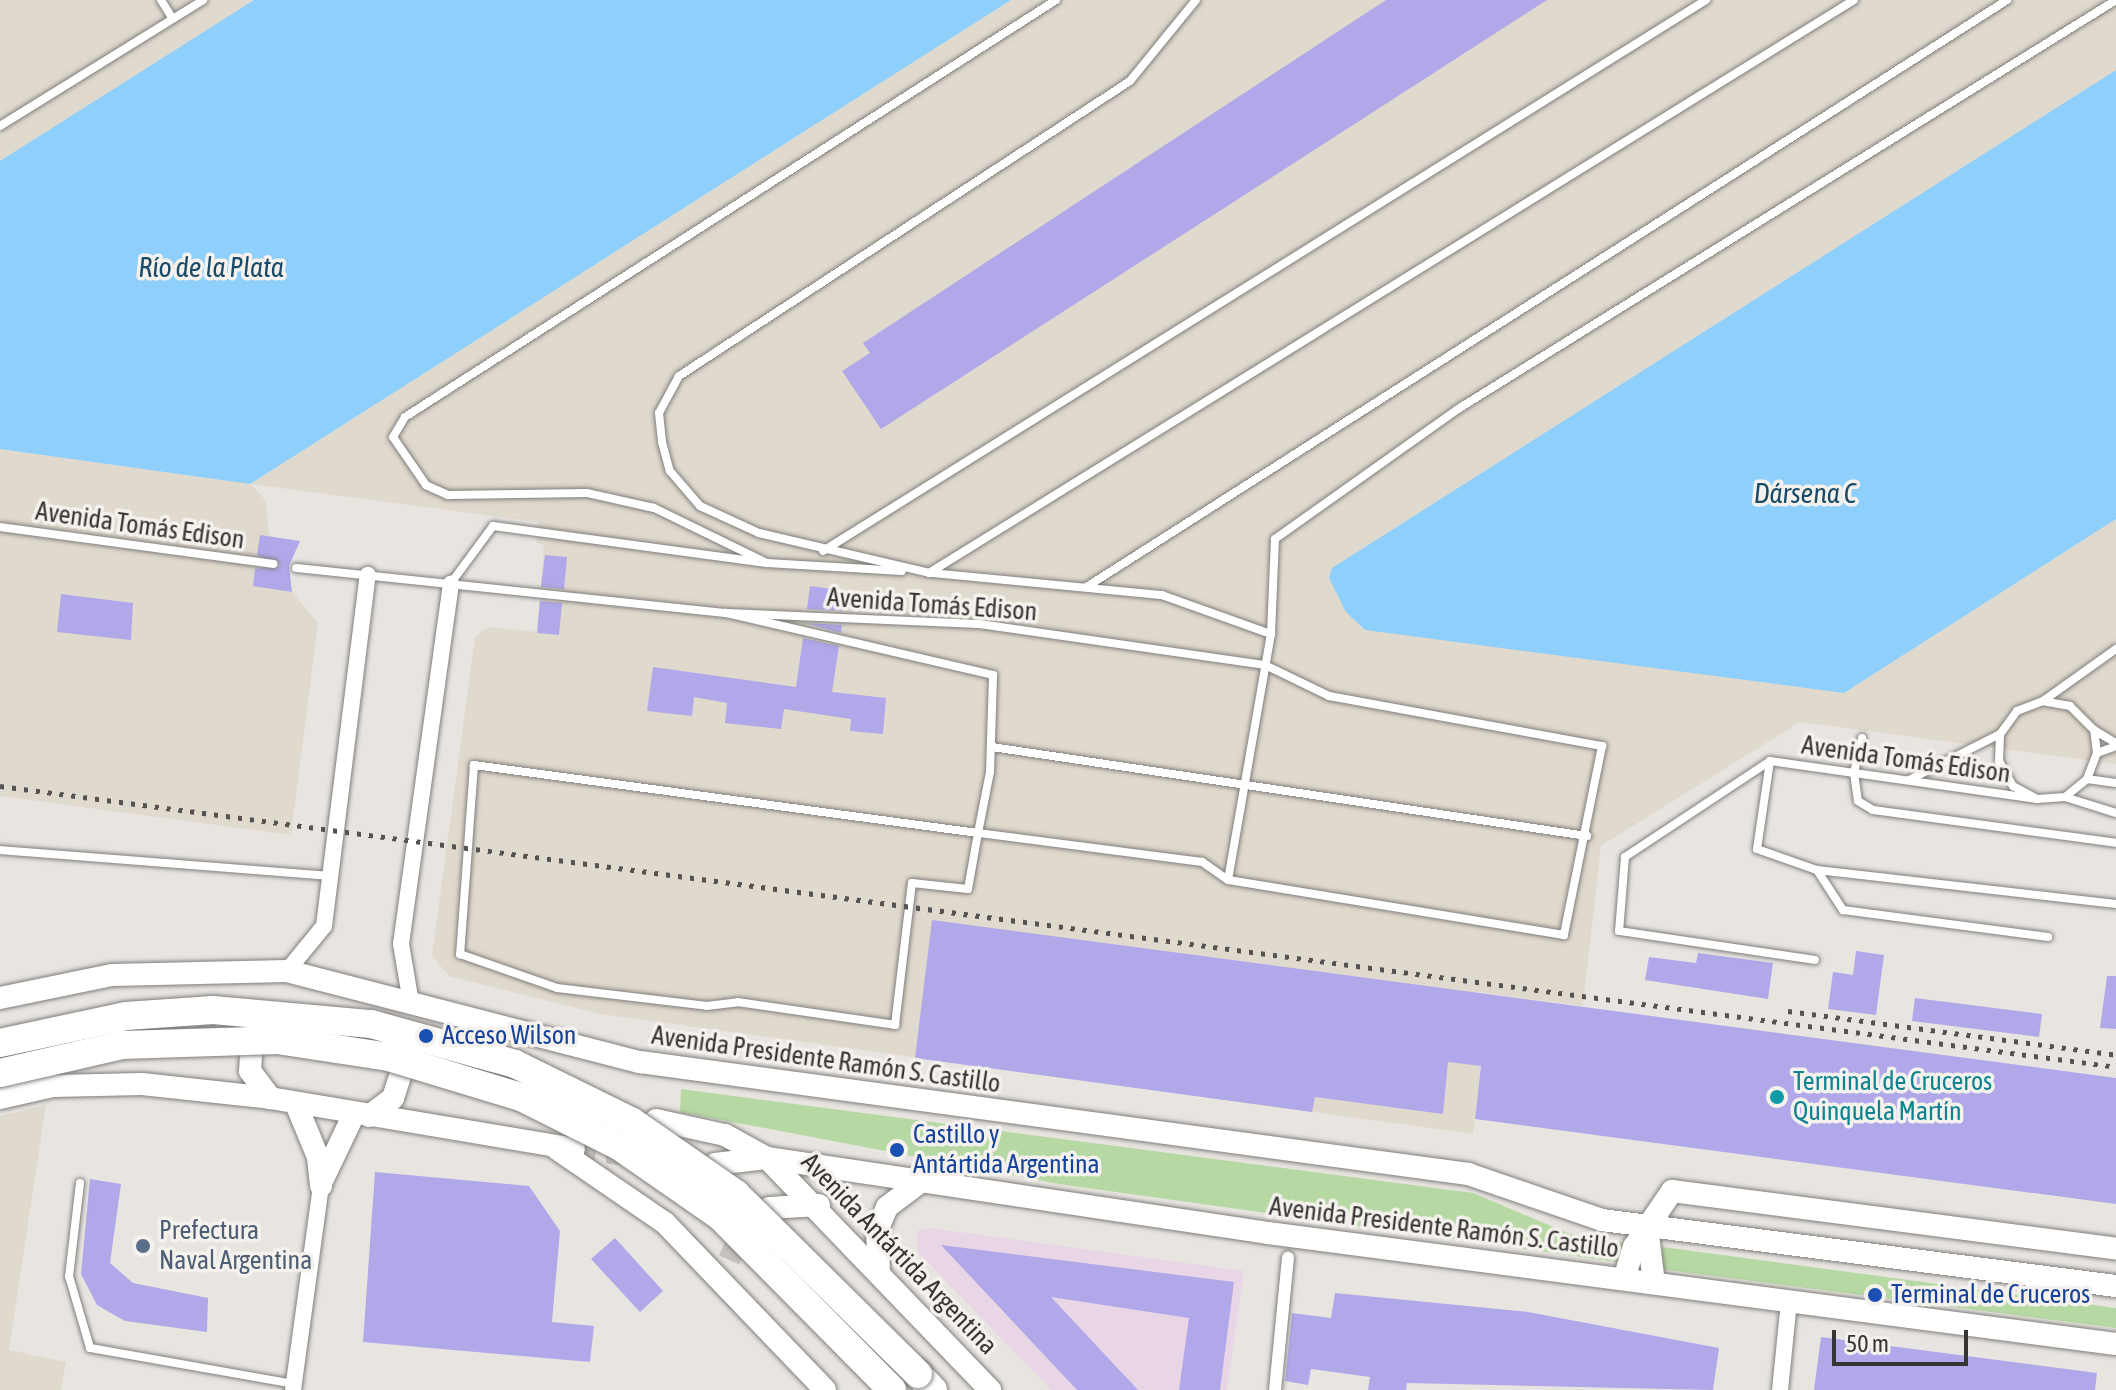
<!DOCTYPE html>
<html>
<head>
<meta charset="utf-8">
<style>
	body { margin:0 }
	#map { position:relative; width:2116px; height:1390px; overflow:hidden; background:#e8e5e1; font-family:"Asap Condensed",sans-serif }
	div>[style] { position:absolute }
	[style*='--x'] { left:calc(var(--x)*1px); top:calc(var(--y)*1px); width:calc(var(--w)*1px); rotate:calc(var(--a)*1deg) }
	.commercial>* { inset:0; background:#e8d5e5 }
	.built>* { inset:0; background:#dfd9ce }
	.green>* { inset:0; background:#b6d9a3 }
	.water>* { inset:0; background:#8fcffb }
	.building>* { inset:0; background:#b0a8e8 }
	.secondary-tunnel>* { height:22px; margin-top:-11px; transform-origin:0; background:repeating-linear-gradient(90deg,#c5c2be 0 22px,transparent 0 33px) }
	.roads { filter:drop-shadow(0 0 2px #807e7b) drop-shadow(0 0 2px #807e7b) }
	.service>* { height:8px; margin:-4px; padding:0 4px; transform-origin:4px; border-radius:4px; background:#fff }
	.pedestrian>* { height:12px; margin:-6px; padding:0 6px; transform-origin:6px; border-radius:6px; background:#fff }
	.minor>* { height:16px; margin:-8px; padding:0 8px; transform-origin:8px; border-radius:8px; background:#fff }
	.secondary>* { height:22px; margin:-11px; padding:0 11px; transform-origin:11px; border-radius:11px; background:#fff }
	.motorway>* { height:28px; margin:-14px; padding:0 14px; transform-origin:14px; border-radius:14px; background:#fff }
	.rail>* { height:5px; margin-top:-2.5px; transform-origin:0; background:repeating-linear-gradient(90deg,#545351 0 4px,transparent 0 12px) }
	.bridges { filter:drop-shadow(0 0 2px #807e7b) drop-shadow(0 0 2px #807e7b) }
	.motorway-bridge>* { height:28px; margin:-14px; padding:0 14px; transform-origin:14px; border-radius:14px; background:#fff }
	.dots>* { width:22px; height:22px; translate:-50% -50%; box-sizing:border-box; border:4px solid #f5f2ee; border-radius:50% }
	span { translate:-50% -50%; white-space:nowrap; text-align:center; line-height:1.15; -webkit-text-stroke:7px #f5f2ee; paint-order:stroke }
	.street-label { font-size:26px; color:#373634 }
	.transit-label { font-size:26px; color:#164399 }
	.left { translate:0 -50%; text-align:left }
	.culture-label { font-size:26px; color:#0d838f }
	.service-label { font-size:26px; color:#4e5e75 }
	.water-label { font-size:28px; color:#194a68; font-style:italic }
	.scale { position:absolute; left:1832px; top:1330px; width:136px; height:36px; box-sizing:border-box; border:4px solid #373634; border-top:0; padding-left:10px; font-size:24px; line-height:28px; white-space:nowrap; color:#373634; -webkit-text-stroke:6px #f5f2ee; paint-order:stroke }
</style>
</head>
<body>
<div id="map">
	<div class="commercial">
		<div style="clip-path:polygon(930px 1228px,1244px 1271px,1227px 1390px,1051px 1390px,918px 1252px,917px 1231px)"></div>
	</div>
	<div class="built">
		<div style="clip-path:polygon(0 0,254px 0,0 161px)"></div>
		<div style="clip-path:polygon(1011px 0,2116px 0,2116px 70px,1332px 568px,1329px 578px,1361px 628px,1844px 693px,2116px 519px,2116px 764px,1800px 722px,1601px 846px,1583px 1006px,1477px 992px,1468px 1064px,1481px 1066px,1473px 1134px,601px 1014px,449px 976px,432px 956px,475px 637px,489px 627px,537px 632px,544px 545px,537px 543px,538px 522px,251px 484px,266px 501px,269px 536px,279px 538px,272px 589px,292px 592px,318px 623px,291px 835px,0 796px,0 449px,250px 484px)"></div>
		<div style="clip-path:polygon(46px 1105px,9px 1350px,66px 1362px,61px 1390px,0 1390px,0 1116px)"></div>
	</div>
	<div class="green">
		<div style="clip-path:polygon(681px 1089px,1473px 1193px,1570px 1234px,1623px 1243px,1617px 1262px,1059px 1184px,680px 1112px)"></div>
		<div style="clip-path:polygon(1663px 1247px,2116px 1308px,2116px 1328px,1660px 1269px)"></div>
	</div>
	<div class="water">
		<div style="clip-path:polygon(254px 0,1011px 0,250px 484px,0 449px,0 161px)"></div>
		<div style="clip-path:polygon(2116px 70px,2116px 519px,1844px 693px,1365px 630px,1346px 612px,1329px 578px,1332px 568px)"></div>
	</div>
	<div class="building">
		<div style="clip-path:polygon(1386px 0,1547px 0,881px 429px,842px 371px,870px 353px,863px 343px)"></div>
		<div style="clip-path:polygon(260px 535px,300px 541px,289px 566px,292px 592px,253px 586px,255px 569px,281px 566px,257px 555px)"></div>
		<div style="clip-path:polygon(545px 555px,567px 557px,564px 589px,541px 587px)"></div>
		<div style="clip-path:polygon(810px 586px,847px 591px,844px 611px,807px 609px)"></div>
		<div style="clip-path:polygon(61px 594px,133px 603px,131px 640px,57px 632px)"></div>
		<div style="clip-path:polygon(540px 601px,562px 603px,559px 635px,537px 633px)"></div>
		<div style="clip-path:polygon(805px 623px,842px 625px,841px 633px)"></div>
		<div style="clip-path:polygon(803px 638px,839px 646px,832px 692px,886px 698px,883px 734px,850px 731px,851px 719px,784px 709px,781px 729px,725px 723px,727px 703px,694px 697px,692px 716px,647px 711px,653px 667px,796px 687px)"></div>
		<div style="clip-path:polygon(932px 920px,2116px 1078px,2116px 1204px,1475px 1119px,1481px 1066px,1448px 1062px,1443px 1114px,1315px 1097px,1312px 1112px,915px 1058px)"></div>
		<div style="clip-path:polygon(1856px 951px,1884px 955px,1876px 1015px,1828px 1009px,1833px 972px,1853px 975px)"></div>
		<div style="clip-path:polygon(1698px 953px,1773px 963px,1768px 999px,1645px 980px,1649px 957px,1696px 963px)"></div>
		<div style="clip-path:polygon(2107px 976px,2116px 976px,2116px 1029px,2100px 1028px)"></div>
		<div style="clip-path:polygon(1915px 998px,2042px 1014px,2039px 1037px,1912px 1021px)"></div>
		<div style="clip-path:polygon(375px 1172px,529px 1186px,560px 1231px,552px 1322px,594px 1326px,590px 1362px,363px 1342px)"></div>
		<div style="clip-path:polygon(90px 1179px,121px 1184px,110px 1263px,133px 1283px,208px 1298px,207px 1332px,125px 1321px,97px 1305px,81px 1274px)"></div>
		<div style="clip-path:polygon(615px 1238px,663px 1291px,640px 1312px,591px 1259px)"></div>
		<div style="clip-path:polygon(941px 1245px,1234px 1282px,1220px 1390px,1179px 1390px,1189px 1318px,1051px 1297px,1138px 1390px,1077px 1390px)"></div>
		<div style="clip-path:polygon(1335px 1293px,1528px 1312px,1719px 1348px,1713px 1390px,1407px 1383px,1406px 1390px,1368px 1390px,1370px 1377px,1311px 1369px,1308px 1385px,1285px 1381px,1292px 1313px,1331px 1318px)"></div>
		<div style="clip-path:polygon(1821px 1337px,2097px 1373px,2095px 1390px,1814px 1390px)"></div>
	</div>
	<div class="secondary-tunnel">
		<div style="--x:27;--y:1054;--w:104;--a:-12.8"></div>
		<div style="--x:128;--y:1031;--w:125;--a:-2.7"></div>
		<div style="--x:479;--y:1065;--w:69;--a:22.9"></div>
		<div style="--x:574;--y:1149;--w:55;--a:6.2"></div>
		<div style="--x:729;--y:1260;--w:39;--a:-66"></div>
	</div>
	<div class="roads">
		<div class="service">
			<div style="--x:161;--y:0;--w:22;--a:58"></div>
			<div style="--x:1196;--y:0;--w:104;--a:129.2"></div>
			<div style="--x:1130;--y:81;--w:539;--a:146.81"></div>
			<div style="--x:679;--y:376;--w:42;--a:118.4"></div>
			<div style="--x:659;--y:413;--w:29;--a:84"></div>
			<div style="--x:662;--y:442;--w:30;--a:75"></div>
			<div style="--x:670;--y:471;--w:46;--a:49.4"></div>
			<div style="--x:700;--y:506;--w:65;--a:24.6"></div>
			<div style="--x:759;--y:533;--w:175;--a:13.2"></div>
			<div style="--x:929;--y:573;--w:1088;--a:-31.78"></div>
			<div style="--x:0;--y:126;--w:239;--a:-31.8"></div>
			<div style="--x:0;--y:527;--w:276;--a:7.7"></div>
			<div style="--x:823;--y:551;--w:1041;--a:-31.96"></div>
			<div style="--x:767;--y:563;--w:126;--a:-154"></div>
			<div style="--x:654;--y:508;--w:69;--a:-167.4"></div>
			<div style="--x:587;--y:493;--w:139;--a:179.2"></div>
			<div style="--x:448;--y:495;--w:24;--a:-156"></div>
			<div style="--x:426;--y:485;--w:58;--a:-124.5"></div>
			<div style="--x:393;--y:437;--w:23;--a:-59"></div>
			<div style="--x:405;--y:417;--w:773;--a:-32.64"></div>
			<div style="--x:296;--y:568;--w:432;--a:6"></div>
			<div style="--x:726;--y:613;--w:254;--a:2.5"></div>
			<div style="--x:980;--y:624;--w:288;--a:8.2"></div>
			<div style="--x:1265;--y:665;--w:71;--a:25.8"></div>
			<div style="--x:1329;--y:696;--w:278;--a:10.4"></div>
			<div style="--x:1602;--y:746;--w:193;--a:101.4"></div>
			<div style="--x:1564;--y:935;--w:340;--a:-170.7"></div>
			<div style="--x:1228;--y:880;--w:32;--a:-145"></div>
			<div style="--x:1202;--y:862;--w:226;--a:-172.6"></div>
			<div style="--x:978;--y:833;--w:509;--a:-172.32"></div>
			<div style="--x:474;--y:765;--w:190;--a:94.2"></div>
			<div style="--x:460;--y:954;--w:103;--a:19.3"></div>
			<div style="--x:557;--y:988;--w:151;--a:6.8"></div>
			<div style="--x:707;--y:1006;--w:31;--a:-7"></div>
			<div style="--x:738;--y:1002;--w:159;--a:8.3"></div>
			<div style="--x:895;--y:1025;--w:143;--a:-83.2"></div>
			<div style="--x:912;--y:883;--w:56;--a:6.1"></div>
			<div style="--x:968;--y:889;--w:57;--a:-79.9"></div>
			<div style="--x:978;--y:833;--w:62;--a:-78.9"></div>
			<div style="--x:990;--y:772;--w:97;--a:-88.2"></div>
			<div style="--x:993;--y:675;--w:274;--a:-166.9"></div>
			<div style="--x:932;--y:573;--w:231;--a:5.5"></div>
			<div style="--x:1162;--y:595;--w:116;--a:19.7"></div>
			<div style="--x:451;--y:583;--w:71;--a:-53.6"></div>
			<div style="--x:493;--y:526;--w:276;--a:7.7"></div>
			<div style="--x:767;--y:563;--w:135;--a:3.4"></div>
			<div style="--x:1088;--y:586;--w:1090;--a:-32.52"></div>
			<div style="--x:2043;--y:701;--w:90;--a:-35.5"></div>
			<div style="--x:2094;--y:730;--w:26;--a:31"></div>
			<div style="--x:1862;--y:738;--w:36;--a:103"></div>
			<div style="--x:1854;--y:773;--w:28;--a:82"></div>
			<div style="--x:1858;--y:801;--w:17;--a:31"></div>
			<div style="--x:1873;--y:810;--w:245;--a:7.7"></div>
			<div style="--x:992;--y:747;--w:602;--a:8.51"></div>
			<div style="--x:2097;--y:753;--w:20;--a:-20"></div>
			<div style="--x:1770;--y:761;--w:270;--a:8.1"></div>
			<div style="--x:2037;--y:799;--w:28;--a:-4"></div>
			<div style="--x:2065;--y:797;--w:28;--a:-39"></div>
			<div style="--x:2087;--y:779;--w:28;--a:-69"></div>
			<div style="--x:2097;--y:753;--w:23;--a:-97"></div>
			<div style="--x:2094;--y:730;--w:34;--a:-135"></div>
			<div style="--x:2070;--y:706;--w:27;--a:-170"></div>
			<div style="--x:2043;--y:701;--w:28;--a:159"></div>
			<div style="--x:2017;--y:711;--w:29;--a:126"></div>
			<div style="--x:2000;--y:734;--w:27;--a:92"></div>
			<div style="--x:1999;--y:761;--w:29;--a:61"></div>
			<div style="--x:2013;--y:786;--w:27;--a:28"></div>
			<div style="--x:1770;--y:761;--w:174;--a:146.5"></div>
			<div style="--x:1625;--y:857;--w:74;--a:94.6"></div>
			<div style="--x:1619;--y:931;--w:198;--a:8.4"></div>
			<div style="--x:1770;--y:761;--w:89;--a:98.4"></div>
			<div style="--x:1757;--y:849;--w:64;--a:19.3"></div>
			<div style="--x:1817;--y:870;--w:48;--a:57"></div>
			<div style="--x:1843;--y:910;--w:207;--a:7.5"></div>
			<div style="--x:2087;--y:779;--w:29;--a:8"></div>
			<div style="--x:1909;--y:780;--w:102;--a:-26.8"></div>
			<div style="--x:2065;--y:797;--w:53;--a:17.4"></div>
			<div style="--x:0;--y:850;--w:331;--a:4.5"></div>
			<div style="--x:1817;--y:870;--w:301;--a:6.5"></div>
			<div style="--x:1228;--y:880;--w:250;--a:-80.1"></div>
			<div style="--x:1271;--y:634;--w:95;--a:-87.6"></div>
			<div style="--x:1275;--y:539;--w:224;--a:-35.4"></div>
			<div style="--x:1458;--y:409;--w:775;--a:-31.86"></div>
			<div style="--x:80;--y:1183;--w:94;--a:96.7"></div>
			<div style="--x:69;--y:1276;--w:75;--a:73.7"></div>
			<div style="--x:90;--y:1348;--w:207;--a:10"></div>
		</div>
		<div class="pedestrian">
			<div style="--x:1275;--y:1390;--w:133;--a:-84.4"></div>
		</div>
		<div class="minor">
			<div style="--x:287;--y:971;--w:58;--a:-50.6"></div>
			<div style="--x:324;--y:926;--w:354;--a:-82.9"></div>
			<div style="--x:410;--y:997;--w:54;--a:-99.6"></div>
			<div style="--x:401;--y:944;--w:364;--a:-82.1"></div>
			<div style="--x:293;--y:1390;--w:206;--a:-82.2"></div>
			<div style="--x:1780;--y:1390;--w:88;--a:-84.2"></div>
		</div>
		<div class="secondary">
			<div style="--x:0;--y:998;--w:114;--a:-11.6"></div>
			<div style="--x:112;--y:975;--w:175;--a:-1.3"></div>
			<div style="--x:287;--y:971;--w:365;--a:14.5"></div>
			<div style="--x:640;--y:1062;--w:836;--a:7.7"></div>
			<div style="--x:1468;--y:1174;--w:142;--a:18.9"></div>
			<div style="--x:1602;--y:1220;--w:518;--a:7.32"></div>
			<div style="--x:251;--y:1054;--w:17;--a:93"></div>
			<div style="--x:250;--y:1071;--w:34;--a:53"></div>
			<div style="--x:0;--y:1098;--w:54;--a:-12.8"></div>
			<div style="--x:53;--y:1086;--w:89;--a:-1.3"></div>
			<div style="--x:142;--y:1084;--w:129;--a:6.2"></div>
			<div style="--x:270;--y:1098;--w:308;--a:9.5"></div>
			<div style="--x:296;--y:1104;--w:57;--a:67.5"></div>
			<div style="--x:318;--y:1157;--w:29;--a:84"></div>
			<div style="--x:369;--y:1116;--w:30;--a:-37"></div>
			<div style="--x:393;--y:1098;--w:25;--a:-72"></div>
			<div style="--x:656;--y:1120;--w:71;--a:12.3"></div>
			<div style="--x:725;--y:1135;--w:48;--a:28.7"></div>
			<div style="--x:767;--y:1158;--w:322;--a:46.1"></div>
			<div style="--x:557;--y:1149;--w:131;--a:34.4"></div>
			<div style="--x:665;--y:1223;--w:231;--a:46.2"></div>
			<div style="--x:715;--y:1164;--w:52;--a:-6.6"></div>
			<div style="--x:767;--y:1158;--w:507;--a:8.51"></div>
			<div style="--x:1268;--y:1233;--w:855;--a:7.46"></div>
			<div style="--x:322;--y:1181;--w:74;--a:-64.5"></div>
			<div style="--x:769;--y:1208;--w:50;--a:-3.4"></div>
			<div style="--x:1647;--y:1227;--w:56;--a:82.9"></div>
			<div style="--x:879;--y:1272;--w:41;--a:-92.8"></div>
			<div style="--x:877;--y:1231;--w:26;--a:-67"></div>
			<div style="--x:887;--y:1207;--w:38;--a:-37"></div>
			<div style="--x:1624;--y:1279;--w:34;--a:-73"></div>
			<div style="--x:1634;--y:1247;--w:68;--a:-55.8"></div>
			<div style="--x:1672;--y:1191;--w:448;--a:7.4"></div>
		</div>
		<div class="motorway">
			<div style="--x:918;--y:1374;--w:22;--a:47"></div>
		</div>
	</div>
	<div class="rail">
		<div style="--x:0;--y:786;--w:2135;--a:7.56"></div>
		<div style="--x:1788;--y:1011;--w:331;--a:7.6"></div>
	</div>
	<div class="bridges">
		<div class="motorway-bridge">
			<div style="--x:0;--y:1043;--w:129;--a:-12.1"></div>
			<div style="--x:126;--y:1016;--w:87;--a:-3.9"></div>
			<div style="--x:213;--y:1010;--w:159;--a:5.1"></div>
			<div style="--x:371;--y:1024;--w:149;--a:15.5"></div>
			<div style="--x:515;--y:1064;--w:129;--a:26.2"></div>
			<div style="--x:631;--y:1121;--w:128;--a:34.8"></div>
			<div style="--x:736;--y:1194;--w:256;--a:44.7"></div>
			<div style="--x:0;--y:1073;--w:125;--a:-12.9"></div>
			<div style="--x:122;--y:1045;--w:155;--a:-1.8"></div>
			<div style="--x:277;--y:1040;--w:113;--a:8.6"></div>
			<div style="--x:389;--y:1057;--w:138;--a:16.9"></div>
			<div style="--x:521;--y:1097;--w:110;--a:26.6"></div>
			<div style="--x:619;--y:1146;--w:124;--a:34.8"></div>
			<div style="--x:721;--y:1217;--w:243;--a:45.3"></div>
		</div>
	</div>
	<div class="dots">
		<div style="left:426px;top:1036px;background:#1a4fb4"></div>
		<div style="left:1777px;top:1097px;background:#0f9aa8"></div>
		<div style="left:897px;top:1150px;background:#1a4fb4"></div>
		<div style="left:143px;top:1246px;background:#5c6f8a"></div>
		<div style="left:1875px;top:1295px;background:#1a4fb4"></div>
	</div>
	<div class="street-label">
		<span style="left:140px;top:526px;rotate:8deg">Avenida Tomás Edison</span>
		<span style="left:932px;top:605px;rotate:4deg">Avenida Tomás Edison</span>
		<span style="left:1906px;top:760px;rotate:8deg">Avenida Tomás Edison</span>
		<span style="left:826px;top:1060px;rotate:8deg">Avenida Presidente Ramón S. Castillo</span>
		<span style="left:1444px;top:1228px;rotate:7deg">Avenida Presidente Ramón S. Castillo</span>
		<span style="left:899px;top:1254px;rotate:46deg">Avenida Antártida Argentina</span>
	</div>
	<div class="transit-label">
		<span class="left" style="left:442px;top:1036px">Acceso Wilson</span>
		<span class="left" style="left:913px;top:1150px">Castillo y<br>Antártida Argentina</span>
		<span class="left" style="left:1891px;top:1295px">Terminal de Cruceros</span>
	</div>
	<div class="culture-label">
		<span class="left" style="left:1793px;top:1097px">Terminal de Cruceros<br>Quinquela Martín</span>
	</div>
	<div class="service-label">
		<span class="left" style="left:159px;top:1246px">Prefectura<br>Naval Argentina</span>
	</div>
	<div class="water-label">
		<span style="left:211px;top:267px">Río de la Plata</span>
		<span style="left:1805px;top:493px">Dársena C</span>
	</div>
	<div class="scale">50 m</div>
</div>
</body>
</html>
